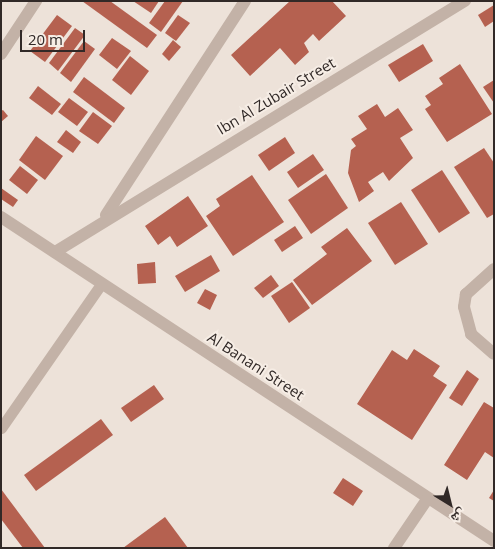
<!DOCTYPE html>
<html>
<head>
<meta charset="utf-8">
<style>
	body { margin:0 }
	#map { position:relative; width:495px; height:549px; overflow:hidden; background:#ede2d9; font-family:"Open Sans","Noto Naskh Arabic",sans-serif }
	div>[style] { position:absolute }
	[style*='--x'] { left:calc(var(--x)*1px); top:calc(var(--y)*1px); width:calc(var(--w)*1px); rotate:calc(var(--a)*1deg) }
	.building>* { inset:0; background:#b56150 }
	.service>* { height:11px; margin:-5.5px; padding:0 5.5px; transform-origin:5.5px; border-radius:5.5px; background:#c3b2a7 }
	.minor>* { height:12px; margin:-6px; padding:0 6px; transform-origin:6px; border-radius:6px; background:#c3b2a7 }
	.tertiary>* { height:12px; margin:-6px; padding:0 6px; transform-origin:6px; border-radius:6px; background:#c3b2a7 }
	span { translate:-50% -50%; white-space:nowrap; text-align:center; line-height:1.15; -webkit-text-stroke:4px #f6ede5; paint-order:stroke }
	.street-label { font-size:15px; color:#312927 }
	.frame { position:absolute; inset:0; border:2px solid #312927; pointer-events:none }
	.north { position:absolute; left:425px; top:479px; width:50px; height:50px; -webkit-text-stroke:4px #f6ede5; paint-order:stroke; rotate:144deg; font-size:14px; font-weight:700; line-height:20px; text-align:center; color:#312927 }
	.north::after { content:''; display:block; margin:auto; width:18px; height:22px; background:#312927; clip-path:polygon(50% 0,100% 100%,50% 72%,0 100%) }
	.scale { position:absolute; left:20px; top:30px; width:65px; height:22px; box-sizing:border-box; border:2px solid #312927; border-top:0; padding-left:6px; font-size:15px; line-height:18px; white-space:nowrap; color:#312927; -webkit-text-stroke:4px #f6ede5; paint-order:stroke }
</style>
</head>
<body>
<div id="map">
	<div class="building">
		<div style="clip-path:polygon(82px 1px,110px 1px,157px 35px,147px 48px)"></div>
		<div style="clip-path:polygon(133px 1px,159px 1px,151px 13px)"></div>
		<div style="clip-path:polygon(165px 1px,183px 1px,161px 32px,149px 23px)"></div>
		<div style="clip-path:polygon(290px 1px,332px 1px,346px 16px,319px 41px,313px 34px,304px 43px,309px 52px,295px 65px,280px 48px,250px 76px,231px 55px)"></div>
		<div style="clip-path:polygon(494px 5px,494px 21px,485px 27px,478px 15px)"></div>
		<div style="clip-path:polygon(57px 15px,72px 26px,45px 62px,30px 51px)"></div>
		<div style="clip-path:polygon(178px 15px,190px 23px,176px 41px,165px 33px)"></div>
		<div style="clip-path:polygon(75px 28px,85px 35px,58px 71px,49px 63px)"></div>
		<div style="clip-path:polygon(112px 38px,131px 51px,117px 69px,99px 55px)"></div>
		<div style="clip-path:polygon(173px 40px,181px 47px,169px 61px,162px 54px)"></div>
		<div style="clip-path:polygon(84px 41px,95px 49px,71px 82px,60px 73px)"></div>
		<div style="clip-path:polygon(423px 44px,433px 61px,399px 82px,388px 65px)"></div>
		<div style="clip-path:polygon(130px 56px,149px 71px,131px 95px,112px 80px)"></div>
		<div style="clip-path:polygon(460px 64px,492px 114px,447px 142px,425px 109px,431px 105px,425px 96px,443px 84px,439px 78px)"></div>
		<div style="clip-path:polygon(84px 77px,125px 108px,114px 123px,73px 92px)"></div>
		<div style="clip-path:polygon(494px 80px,494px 103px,483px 87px)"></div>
		<div style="clip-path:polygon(38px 86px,61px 104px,52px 115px,29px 98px)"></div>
		<div style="clip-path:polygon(69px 98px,88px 112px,77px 126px,58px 112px)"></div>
		<div style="clip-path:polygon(377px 104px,385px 117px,398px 108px,413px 130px,400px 138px,413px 158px,389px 181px,383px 172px,368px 182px,374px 191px,359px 202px,348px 173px,351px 150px,356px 146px,351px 139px,367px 129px,358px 116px)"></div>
		<div style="clip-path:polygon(3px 110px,8px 116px,1px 122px,1px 111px)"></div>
		<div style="clip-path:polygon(93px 112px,112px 126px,98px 144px,79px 131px)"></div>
		<div style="clip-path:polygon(66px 130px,81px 142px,73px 153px,57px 142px)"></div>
		<div style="clip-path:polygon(36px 136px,63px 156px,45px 180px,19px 160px)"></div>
		<div style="clip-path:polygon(285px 137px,295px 153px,269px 171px,258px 155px)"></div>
		<div style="clip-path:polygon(484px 148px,494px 163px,494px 214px,487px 218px,454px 167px)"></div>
		<div style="clip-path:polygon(313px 154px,324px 170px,298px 188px,287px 172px)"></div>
		<div style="clip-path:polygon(20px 166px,38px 180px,27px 194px,9px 180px)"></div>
		<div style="clip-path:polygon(442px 170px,470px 213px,439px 233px,411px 190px)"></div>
		<div style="clip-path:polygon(326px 174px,348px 208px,311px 234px,288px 200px)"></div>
		<div style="clip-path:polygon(252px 175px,284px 222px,233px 256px,206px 216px,220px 206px,216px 199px)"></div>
		<div style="clip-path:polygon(1px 188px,18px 200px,13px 207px,1px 199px)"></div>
		<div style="clip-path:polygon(188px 196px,208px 226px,177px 247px,170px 236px,158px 245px,145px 226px)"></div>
		<div style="clip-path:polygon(401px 202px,428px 244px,395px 265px,368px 223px)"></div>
		<div style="clip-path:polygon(295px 226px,303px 238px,282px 252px,274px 240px)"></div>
		<div style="clip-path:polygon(347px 228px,372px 261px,312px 305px,293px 280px,327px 254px,321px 247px)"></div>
		<div style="clip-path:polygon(211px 255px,220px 271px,185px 292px,175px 276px)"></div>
		<div style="clip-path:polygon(155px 262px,156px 283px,138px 284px,137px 264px)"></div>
		<div style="clip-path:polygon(271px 275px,279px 286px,263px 298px,254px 288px)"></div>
		<div style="clip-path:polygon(292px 282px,310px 308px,289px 323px,271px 296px)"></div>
		<div style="clip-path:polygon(205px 289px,217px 295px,210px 310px,197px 303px)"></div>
		<div style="clip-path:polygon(414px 349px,440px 366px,433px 376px,447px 385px,412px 440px,357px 404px,392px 350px,407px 360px)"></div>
		<div style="clip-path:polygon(467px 370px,479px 379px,462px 406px,449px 398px)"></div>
		<div style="clip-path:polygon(154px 385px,164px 399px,131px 422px,121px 408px)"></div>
		<div style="clip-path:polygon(484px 402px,494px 408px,494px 458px,485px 452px,467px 480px,444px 465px)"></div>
		<div style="clip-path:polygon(101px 419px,113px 435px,36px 491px,24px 475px)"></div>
		<div style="clip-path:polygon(343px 478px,363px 491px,353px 506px,333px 493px)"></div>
		<div style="clip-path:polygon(1px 489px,45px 548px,23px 548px,1px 519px)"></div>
		<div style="clip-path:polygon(494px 490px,494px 501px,489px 498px)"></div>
		<div style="clip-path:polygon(165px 517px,188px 548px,123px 548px)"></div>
	</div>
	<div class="service">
		<div style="--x:1;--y:428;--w:175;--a:-55.2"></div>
	</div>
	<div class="minor">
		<div style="--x:106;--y:215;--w:255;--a:-57"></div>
		<div style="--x:1;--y:217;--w:590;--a:33.31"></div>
		<div style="--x:55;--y:252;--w:481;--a:-31.5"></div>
		<div style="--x:494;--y:269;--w:38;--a:138"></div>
		<div style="--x:466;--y:294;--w:13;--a:99"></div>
		<div style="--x:464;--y:307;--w:28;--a:75"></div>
		<div style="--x:471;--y:334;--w:30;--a:41"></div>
		<div style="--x:394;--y:548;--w:60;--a:-55.8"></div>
	</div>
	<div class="tertiary">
		<div style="--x:1;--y:54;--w:64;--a:-56.6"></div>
	</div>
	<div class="street-label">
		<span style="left:276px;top:96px;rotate:-31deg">Ibn Al Zubair Street</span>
		<span style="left:256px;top:366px;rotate:33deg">Al Banani Street</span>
	</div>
	<div class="frame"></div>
	<div class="north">ش</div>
	<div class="scale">20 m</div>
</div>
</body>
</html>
